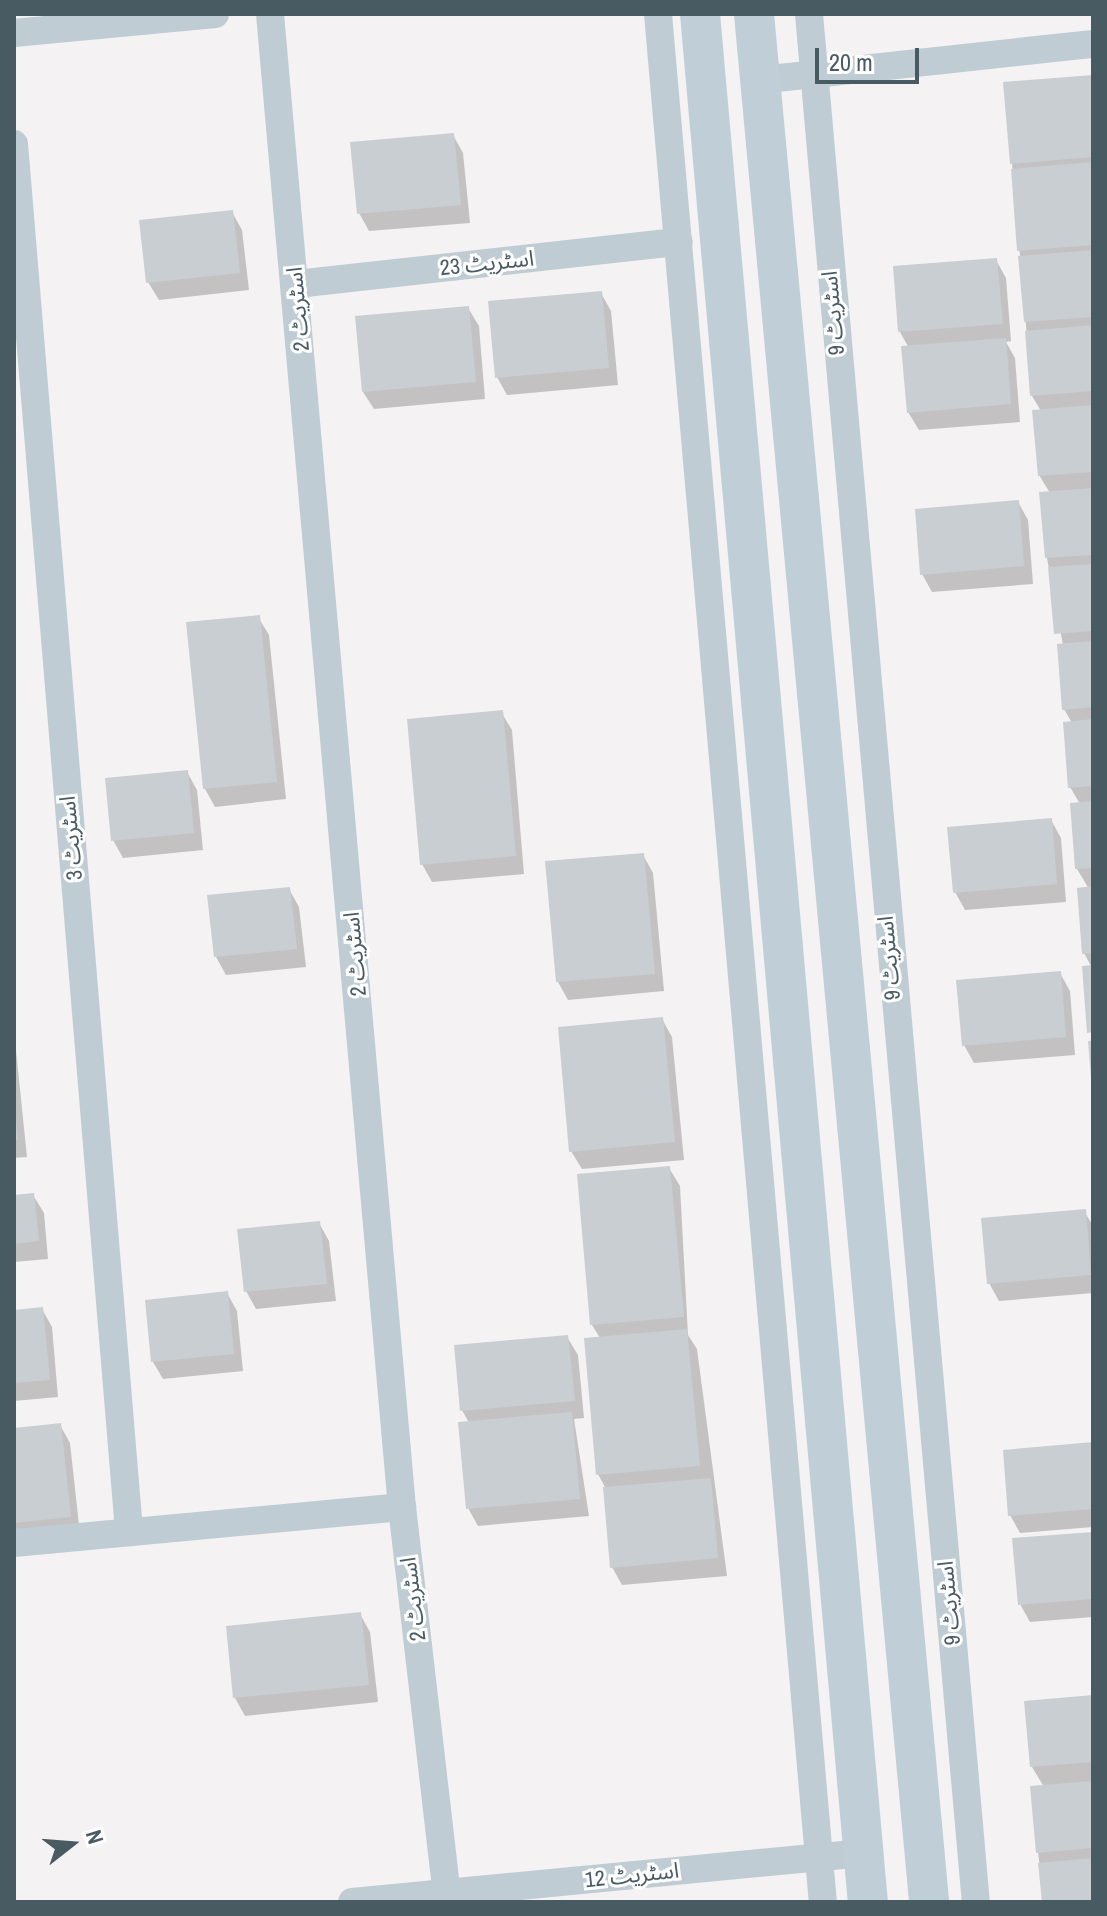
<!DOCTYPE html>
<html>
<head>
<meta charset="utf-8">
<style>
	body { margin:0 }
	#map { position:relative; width:1107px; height:1916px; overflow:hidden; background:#f5f2f3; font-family:"Archivo Narrow","Noto Sans Arabic",sans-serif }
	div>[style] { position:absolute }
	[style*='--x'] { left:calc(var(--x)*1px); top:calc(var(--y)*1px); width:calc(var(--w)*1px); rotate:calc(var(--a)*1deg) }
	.shadow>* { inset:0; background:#0003 }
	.building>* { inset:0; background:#c9ced2 }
	.street>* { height:28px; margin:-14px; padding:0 14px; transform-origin:14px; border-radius:14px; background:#bfccd3 }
	.secondary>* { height:40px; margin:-20px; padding:0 20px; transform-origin:20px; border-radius:20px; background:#bfced7 }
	span { translate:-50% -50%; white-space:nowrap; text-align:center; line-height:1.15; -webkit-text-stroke:6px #fff; paint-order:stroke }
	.street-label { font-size:22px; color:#485a62 }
	.frame { position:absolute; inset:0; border:16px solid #485a62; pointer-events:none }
	.north { position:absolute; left:32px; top:1804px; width:80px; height:80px; -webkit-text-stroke:6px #fff; paint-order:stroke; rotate:73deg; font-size:22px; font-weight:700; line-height:32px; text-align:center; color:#485a62 }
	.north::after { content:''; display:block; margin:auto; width:28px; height:36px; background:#485a62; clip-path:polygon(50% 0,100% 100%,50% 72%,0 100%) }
	.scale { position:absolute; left:815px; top:48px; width:104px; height:36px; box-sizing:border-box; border:4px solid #485a62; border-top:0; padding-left:10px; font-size:24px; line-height:28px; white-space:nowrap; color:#485a62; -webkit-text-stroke:6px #fff; paint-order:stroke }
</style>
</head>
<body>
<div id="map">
	<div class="shadow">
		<div style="clip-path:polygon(1093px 77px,1093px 1038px,1092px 968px,1084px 953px,1089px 889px,1077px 869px,1080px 804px,1070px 787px,1072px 723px,1064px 709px,1063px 645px,1047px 558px,1050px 493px,1039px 475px,1041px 411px,1032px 396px,1012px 163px)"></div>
		<div style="clip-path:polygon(453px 135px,463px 153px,470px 223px,369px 231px,359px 213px)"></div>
		<div style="clip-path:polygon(232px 212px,242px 230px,249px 290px,159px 300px,148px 282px)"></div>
		<div style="clip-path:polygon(996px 260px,1006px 278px,1011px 341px,1006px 342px,1015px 358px,1020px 422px,919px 430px,908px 412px,909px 348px,900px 332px)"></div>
		<div style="clip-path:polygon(601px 293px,611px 311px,618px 385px,507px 395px,497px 377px)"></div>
		<div style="clip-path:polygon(468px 308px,479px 326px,485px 399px,374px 409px,363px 392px)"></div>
		<div style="clip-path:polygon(1018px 502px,1028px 520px,1033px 584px,932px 592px,922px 574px)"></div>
		<div style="clip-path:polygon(258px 617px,269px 635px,286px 799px,215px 807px,205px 789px)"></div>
		<div style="clip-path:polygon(501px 712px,512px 730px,524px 874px,432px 882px,422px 864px)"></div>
		<div style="clip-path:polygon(187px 772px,197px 790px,203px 850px,123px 858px,113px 840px)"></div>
		<div style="clip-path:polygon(1051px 820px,1061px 838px,1066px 902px,965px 910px,955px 892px)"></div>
		<div style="clip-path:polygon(643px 855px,653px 873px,664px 991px,568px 1000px,558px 982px)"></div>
		<div style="clip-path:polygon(289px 889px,299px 907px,306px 967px,226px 975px,216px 957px)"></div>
		<div style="clip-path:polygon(1060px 973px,1070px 991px,1075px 1055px,974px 1063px,964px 1045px)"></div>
		<div style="clip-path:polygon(662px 1019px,672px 1037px,684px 1160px,582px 1169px,571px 1151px)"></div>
		<div style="clip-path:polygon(14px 1031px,27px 1157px,14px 1158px)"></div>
		<div style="clip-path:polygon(669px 1168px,680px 1186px,688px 1335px,697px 1349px,727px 1576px,622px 1585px,612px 1567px,606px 1489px,598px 1474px,600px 1338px,592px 1325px)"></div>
		<div style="clip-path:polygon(33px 1195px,44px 1213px,48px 1259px,14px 1262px,14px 1197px)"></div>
		<div style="clip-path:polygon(1084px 1211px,1093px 1226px,1093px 1293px,999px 1301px,989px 1283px)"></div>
		<div style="clip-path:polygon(319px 1223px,329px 1241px,336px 1301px,256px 1309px,246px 1291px)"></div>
		<div style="clip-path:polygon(227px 1293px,237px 1311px,243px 1371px,163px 1379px,153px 1362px)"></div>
		<div style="clip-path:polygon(42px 1309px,52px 1327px,58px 1397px,14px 1401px,14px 1312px)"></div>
		<div style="clip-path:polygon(567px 1337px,578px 1355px,584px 1418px,574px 1419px,589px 1516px,478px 1526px,468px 1508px,469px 1423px,462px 1410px)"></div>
		<div style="clip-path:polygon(60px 1425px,70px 1443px,80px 1534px,14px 1529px,14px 1430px)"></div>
		<div style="clip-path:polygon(1093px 1444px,1093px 1527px,1020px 1533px,1010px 1515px)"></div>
		<div style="clip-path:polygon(1093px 1534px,1093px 1617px,1030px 1622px,1020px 1604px)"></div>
		<div style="clip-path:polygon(360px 1614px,370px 1632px,378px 1702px,245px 1716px,235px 1698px)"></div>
		<div style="clip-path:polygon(1093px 1697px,1093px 1902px,1044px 1902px,1038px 1852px,1044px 1787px,1032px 1767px)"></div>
	</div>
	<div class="building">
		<div style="clip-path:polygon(1093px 75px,1093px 157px,1010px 164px,1003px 82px)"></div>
		<div style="clip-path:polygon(454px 133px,461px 205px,357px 214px,350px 142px)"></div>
		<div style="clip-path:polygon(1093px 162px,1093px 245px,1017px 251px,1011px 169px)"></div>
		<div style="clip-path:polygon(233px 210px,240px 273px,146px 283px,139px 220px)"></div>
		<div style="clip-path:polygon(1093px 250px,1093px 317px,1024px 322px,1018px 256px)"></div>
		<div style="clip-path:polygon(997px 258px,1003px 324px,898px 332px,893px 266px)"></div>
		<div style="clip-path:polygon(602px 291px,609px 368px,495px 378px,488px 301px)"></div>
		<div style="clip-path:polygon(469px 306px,476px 382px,362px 392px,355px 316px)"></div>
		<div style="clip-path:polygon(1093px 325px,1093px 391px,1030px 396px,1025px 331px)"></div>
		<div style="clip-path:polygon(1006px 338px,1011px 404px,907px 413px,901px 346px)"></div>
		<div style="clip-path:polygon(1093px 405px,1093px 472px,1038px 476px,1032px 410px)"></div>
		<div style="clip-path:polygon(1093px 488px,1093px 555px,1045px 558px,1039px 492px)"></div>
		<div style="clip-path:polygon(1019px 500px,1024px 566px,920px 575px,915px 509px)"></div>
		<div style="clip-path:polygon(1093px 564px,1093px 631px,1054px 634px,1048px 567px)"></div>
		<div style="clip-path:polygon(260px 615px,277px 782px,203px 789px,186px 622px)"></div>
		<div style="clip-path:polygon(1093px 641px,1093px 707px,1062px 710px,1057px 644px)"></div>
		<div style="clip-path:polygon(503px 710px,516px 856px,420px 865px,407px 719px)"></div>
		<div style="clip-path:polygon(1093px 719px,1093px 786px,1068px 788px,1063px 722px)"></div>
		<div style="clip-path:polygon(188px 770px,194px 833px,111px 841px,105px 778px)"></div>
		<div style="clip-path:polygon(1093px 801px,1093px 868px,1075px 869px,1070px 803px)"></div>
		<div style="clip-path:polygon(1052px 818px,1057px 884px,953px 893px,947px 827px)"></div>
		<div style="clip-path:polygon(644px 853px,655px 974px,556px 982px,545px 861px)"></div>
		<div style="clip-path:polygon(1093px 886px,1093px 953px,1082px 954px,1077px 888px)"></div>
		<div style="clip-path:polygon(290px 887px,297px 949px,214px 957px,207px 895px)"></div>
		<div style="clip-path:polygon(1093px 965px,1093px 1032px,1087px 1033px,1082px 966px)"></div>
		<div style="clip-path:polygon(1061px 971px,1066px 1037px,962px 1046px,956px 980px)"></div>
		<div style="clip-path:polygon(663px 1017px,675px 1142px,569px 1152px,558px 1027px)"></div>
		<div style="clip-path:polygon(1088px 1041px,1093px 1041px,1093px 1077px,1091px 1077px)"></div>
		<div style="clip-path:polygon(14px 1120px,16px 1120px,18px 1140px,14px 1140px)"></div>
		<div style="clip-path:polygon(670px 1166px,684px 1317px,590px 1325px,577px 1174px)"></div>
		<div style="clip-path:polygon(34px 1193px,39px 1241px,14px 1244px,14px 1195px)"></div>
		<div style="clip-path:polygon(1086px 1209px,1091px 1275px,987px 1284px,981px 1218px)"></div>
		<div style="clip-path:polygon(320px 1221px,327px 1284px,244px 1292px,237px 1229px)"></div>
		<div style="clip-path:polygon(228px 1291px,234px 1354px,151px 1362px,145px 1300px)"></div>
		<div style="clip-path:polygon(43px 1307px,50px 1380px,14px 1383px,14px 1310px)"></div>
		<div style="clip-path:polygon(687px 1329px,700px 1466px,596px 1475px,584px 1338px)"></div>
		<div style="clip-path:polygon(568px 1335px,575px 1401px,460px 1411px,454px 1345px)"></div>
		<div style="clip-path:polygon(572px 1412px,580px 1499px,466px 1509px,458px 1422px)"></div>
		<div style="clip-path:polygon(61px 1423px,71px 1517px,14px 1523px,14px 1428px)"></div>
		<div style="clip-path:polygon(1093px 1442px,1093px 1509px,1008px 1516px,1003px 1450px)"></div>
		<div style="clip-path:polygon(711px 1478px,718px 1558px,610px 1568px,603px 1487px)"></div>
		<div style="clip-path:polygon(1093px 1532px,1093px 1599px,1018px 1605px,1012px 1538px)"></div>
		<div style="clip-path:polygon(361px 1612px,369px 1685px,233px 1698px,226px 1626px)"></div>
		<div style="clip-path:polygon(1093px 1695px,1093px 1762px,1030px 1767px,1024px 1701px)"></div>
		<div style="clip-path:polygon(1093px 1781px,1093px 1848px,1036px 1853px,1030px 1786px)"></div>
		<div style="clip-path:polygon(1093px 1858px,1093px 1902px,1042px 1902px,1038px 1863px)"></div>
	</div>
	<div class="street">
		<div style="--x:270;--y:14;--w:1499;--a:84.95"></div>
		<div style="--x:402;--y:1507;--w:389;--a:83.4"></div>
		<div style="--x:658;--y:14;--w:1895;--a:85.01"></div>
		<div style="--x:809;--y:14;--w:1895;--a:84.95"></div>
		<div style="--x:14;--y:33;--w:202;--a:-5.4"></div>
		<div style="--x:760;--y:80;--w:335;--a:-6.2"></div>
		<div style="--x:14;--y:144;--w:1393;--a:85.26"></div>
		<div style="--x:296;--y:284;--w:385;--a:-6.3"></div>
		<div style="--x:14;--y:1543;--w:390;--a:-5.3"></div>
		<div style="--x:352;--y:1902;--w:514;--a:-5.47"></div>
	</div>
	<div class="secondary">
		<div style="--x:700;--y:14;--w:1895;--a:84.92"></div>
		<div style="--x:754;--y:14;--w:1896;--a:84.7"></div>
	</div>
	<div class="street-label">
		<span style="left:487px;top:263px;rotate:-6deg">اسٹریٹ 23</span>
		<span style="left:298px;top:309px;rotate:-95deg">اسٹریٹ 2</span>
		<span style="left:833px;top:313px;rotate:-95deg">اسٹریٹ 9</span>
		<span style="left:71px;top:838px;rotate:-95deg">اسٹریٹ 3</span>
		<span style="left:355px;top:954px;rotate:-95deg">اسٹریٹ 2</span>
		<span style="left:889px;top:958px;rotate:-95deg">اسٹریٹ 9</span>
		<span style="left:413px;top:1599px;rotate:-97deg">اسٹریٹ 2</span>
		<span style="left:949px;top:1603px;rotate:-95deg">اسٹریٹ 9</span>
		<span style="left:632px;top:1875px;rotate:-6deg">اسٹریٹ 12</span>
	</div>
	<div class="frame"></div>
	<div class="north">N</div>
	<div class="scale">20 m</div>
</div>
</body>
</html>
